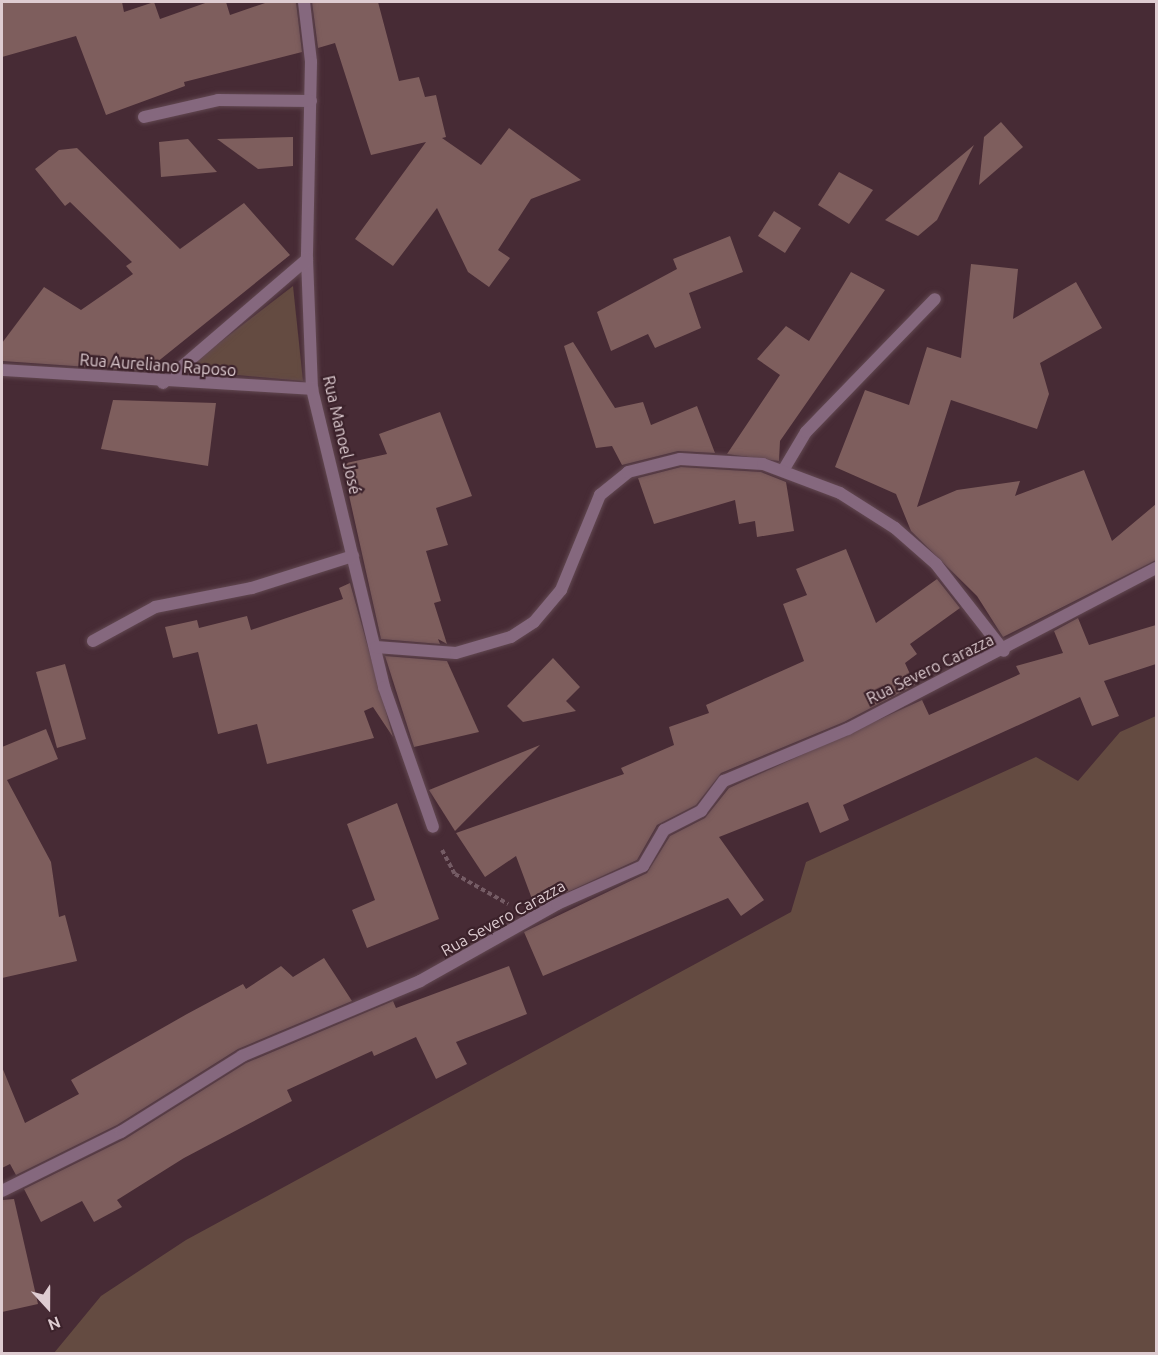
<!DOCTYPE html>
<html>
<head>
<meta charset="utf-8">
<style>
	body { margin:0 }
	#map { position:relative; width:1158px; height:1355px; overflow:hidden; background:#472b35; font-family:Ubuntu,sans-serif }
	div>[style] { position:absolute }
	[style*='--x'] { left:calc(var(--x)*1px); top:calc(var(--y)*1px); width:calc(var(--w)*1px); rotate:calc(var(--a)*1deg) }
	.green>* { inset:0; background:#644b41 }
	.building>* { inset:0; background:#7e5e5d }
	.path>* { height:4px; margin-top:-2px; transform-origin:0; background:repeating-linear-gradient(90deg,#755c65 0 4.5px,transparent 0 7.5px) }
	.roads { filter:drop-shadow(0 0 2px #624851) drop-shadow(0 0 2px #624851) }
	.street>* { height:12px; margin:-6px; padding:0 6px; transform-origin:6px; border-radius:6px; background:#85687e }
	span { translate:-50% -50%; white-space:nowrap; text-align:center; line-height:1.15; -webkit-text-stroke:4.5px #3c222b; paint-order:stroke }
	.street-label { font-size:16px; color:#deccd1 }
	.frame { position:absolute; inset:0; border:3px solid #deccd1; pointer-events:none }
	.north { position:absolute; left:18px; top:1277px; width:60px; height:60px; -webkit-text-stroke:4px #3c222b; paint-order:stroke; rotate:159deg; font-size:16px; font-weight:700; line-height:24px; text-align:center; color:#deccd1 }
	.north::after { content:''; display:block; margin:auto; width:21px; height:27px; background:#deccd1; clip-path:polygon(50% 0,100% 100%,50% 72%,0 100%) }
</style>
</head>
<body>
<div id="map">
	<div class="green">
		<div style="clip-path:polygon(293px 286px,303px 381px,184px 370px)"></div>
		<div style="clip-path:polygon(1156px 716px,1156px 1353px,54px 1353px,101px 1296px,186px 1240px,791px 912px,806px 862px,1036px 757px,1078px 781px,1120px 732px)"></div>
	</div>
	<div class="building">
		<div style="clip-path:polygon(2px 2px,122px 2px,124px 12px,154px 2px,160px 19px,208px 2px,226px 2px,230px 15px,268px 2px,296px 2px,302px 52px,184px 82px,185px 86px,106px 115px,76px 36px,2px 57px)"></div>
		<div style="clip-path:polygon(312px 2px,378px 2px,399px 81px,419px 77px,425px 97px,436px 95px,446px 137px,442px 138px,481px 165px,509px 128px,581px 180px,531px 199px,498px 250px,510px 258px,489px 287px,468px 272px,437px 208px,393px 266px,355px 239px,426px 142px,371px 155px,335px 43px,318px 48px)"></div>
		<div style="clip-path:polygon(1001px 122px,1023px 147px,979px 185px,984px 137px)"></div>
		<div style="clip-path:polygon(293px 137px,293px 166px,258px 169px,217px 139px)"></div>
		<div style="clip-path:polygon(188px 139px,217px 172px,161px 177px,159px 142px)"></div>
		<div style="clip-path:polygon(974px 145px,937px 220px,918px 236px,885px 220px)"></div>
		<div style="clip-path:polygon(77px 148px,180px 249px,244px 203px,290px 255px,146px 371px,2px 361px,2px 343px,44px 287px,81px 310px,133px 274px,126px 266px,132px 262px,70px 202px,65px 206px,35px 169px,59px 150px)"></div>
		<div style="clip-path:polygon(839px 172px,873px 190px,849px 224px,818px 205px)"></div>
		<div style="clip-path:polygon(774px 211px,801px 228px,785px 253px,758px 236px)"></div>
		<div style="clip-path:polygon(730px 236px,743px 272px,689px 293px,701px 328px,655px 348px,648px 334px,611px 351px,597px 312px,677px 269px,673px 259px)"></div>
		<div style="clip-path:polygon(971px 264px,1018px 269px,1013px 319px,1076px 282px,1102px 328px,1040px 363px,1049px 394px,1037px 429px,951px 400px,917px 507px,957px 490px,1020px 481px,1015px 496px,1084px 470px,1112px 541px,1156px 504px,1156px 560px,1003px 637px,977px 596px,911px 531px,896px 494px,835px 467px,865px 390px,909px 405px,927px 347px,961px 358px)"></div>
		<div style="clip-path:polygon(851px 272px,885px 290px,780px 441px,779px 461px,727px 454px,780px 375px,757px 359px,786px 326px,809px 341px)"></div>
		<div style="clip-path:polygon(573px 342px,615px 408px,643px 402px,651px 425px,697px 406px,715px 453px,678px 451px,622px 465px,612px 446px,596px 448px,564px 346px)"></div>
		<div style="clip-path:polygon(113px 400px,216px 403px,208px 466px,101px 449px)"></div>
		<div style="clip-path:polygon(440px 412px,472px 496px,436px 508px,448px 545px,426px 551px,441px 601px,434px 603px,447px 644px,438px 639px,440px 644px,381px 639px,342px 464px,387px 454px,379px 434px)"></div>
		<div style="clip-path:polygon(681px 467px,761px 472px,786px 482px,794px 531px,757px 537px,755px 521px,739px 524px,735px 500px,654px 524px,638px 478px)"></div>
		<div style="clip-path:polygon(846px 549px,876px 623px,937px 579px,960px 608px,910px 644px,917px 654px,905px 663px,915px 685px,844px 722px,721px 773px,696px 805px,657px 825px,637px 860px,535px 907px,516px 856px,485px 877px,456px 833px,624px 774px,621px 768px,674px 745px,669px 727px,709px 713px,706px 705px,804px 661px,783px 604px,807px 595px,796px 569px)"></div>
		<div style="clip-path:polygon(350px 583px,393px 737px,373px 707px,364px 711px,374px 738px,267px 764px,257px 724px,218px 734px,198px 652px,173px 658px,165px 627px,197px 620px,199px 628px,247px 616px,251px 630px,343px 599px,339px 588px)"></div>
		<div style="clip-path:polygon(1078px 618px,1089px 645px,1156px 625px,1156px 664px,1104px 681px,1119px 716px,1092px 726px,1080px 697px,843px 805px,849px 820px,820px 833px,808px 802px,719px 837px,764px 900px,741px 916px,728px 898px,543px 976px,524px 932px,647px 873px,670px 836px,705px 818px,729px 788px,922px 700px,929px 715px,1020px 674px,1016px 666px,1063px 653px,1054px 631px)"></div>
		<div style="clip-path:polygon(385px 656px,447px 661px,479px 732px,414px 747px)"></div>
		<div style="clip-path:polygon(553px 658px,580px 687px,566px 701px,576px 711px,523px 722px,507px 706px)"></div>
		<div style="clip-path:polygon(65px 664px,86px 739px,57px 748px,36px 672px)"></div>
		<div style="clip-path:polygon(46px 729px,58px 759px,7px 780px,51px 862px,59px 917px,65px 915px,77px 961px,2px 978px,2px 747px)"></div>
		<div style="clip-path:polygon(540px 745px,455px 831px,429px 790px)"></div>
		<div style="clip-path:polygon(397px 803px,439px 919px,367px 948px,352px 910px,375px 900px,347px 824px)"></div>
		<div style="clip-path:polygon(324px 958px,352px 1001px,238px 1049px,117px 1125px,16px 1175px,10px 1164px,2px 1168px,2px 1067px,25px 1123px,79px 1094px,71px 1080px,187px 1014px,243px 984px,246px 989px,281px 966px,293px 977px)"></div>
		<div style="clip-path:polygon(509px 966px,527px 1014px,456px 1042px,467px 1064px,436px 1079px,416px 1037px,374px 1056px,372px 1051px,287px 1090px,292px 1101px,184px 1158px,117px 1200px,122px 1207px,94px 1222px,82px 1201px,41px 1222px,24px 1189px,125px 1139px,246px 1063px,393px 1001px,396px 1008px)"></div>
		<div style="clip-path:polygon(14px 1199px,38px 1304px,2px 1312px,2px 1200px)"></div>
	</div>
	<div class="path">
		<div style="--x:442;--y:850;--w:27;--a:62"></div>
		<div style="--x:455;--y:874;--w:61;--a:29.5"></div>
	</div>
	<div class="roads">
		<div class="street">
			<div style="--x:304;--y:2;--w:60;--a:83.3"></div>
			<div style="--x:311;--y:62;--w:197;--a:91.2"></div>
			<div style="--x:307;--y:259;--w:130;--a:87.8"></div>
			<div style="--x:312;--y:389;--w:307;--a:76.4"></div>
			<div style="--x:384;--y:687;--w:148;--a:70.7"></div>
			<div style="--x:144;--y:117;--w:76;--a:-12.9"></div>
			<div style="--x:218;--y:100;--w:93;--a:0.6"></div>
			<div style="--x:2;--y:370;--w:311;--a:3.5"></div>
			<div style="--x:163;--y:383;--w:190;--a:-40.7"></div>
			<div style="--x:784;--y:469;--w:43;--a:-59.3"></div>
			<div style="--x:806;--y:432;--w:185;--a:-45.9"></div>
			<div style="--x:93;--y:641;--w:71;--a:-28.7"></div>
			<div style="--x:155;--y:607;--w:99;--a:-11.1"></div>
			<div style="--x:252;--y:588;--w:106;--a:-17.6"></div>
			<div style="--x:376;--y:647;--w:80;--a:4.3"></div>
			<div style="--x:456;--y:653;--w:57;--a:-16.2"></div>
			<div style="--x:511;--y:637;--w:27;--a:-33"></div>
			<div style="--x:534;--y:622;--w:42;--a:-49.8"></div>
			<div style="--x:561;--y:590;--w:103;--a:-67.7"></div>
			<div style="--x:600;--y:495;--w:36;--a:-39"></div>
			<div style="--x:628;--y:472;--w:54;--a:-14"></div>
			<div style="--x:680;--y:459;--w:83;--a:3.4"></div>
			<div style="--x:763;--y:464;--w:82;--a:20.6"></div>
			<div style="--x:840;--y:493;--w:65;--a:32.5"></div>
			<div style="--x:895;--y:528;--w:55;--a:41.3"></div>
			<div style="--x:936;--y:564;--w:110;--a:52"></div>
			<div style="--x:2;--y:1191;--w:133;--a:-26.4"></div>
			<div style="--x:121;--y:1132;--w:143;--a:-32.1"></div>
			<div style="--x:242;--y:1056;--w:193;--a:-22.8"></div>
			<div style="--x:420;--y:981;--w:157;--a:-29.3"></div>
			<div style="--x:557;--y:904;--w:94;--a:-23.8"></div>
			<div style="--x:643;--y:866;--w:42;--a:-59.7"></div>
			<div style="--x:664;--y:830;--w:42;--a:-27.2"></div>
			<div style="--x:701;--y:811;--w:38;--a:-53"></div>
			<div style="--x:724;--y:781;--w:134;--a:-22.8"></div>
			<div style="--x:848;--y:729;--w:348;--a:-27.6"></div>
		</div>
	</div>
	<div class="street-label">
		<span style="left:158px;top:365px;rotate:4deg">Rua Aureliano Raposo</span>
		<span style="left:342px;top:435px;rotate:77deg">Rua Manoel José</span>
		<span style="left:930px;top:669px;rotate:-26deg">Rua Severo Carazza</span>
		<span style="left:503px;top:918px;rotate:-29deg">Rua Severo Carazza</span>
	</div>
	<div class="frame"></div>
	<div class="north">N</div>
</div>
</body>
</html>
